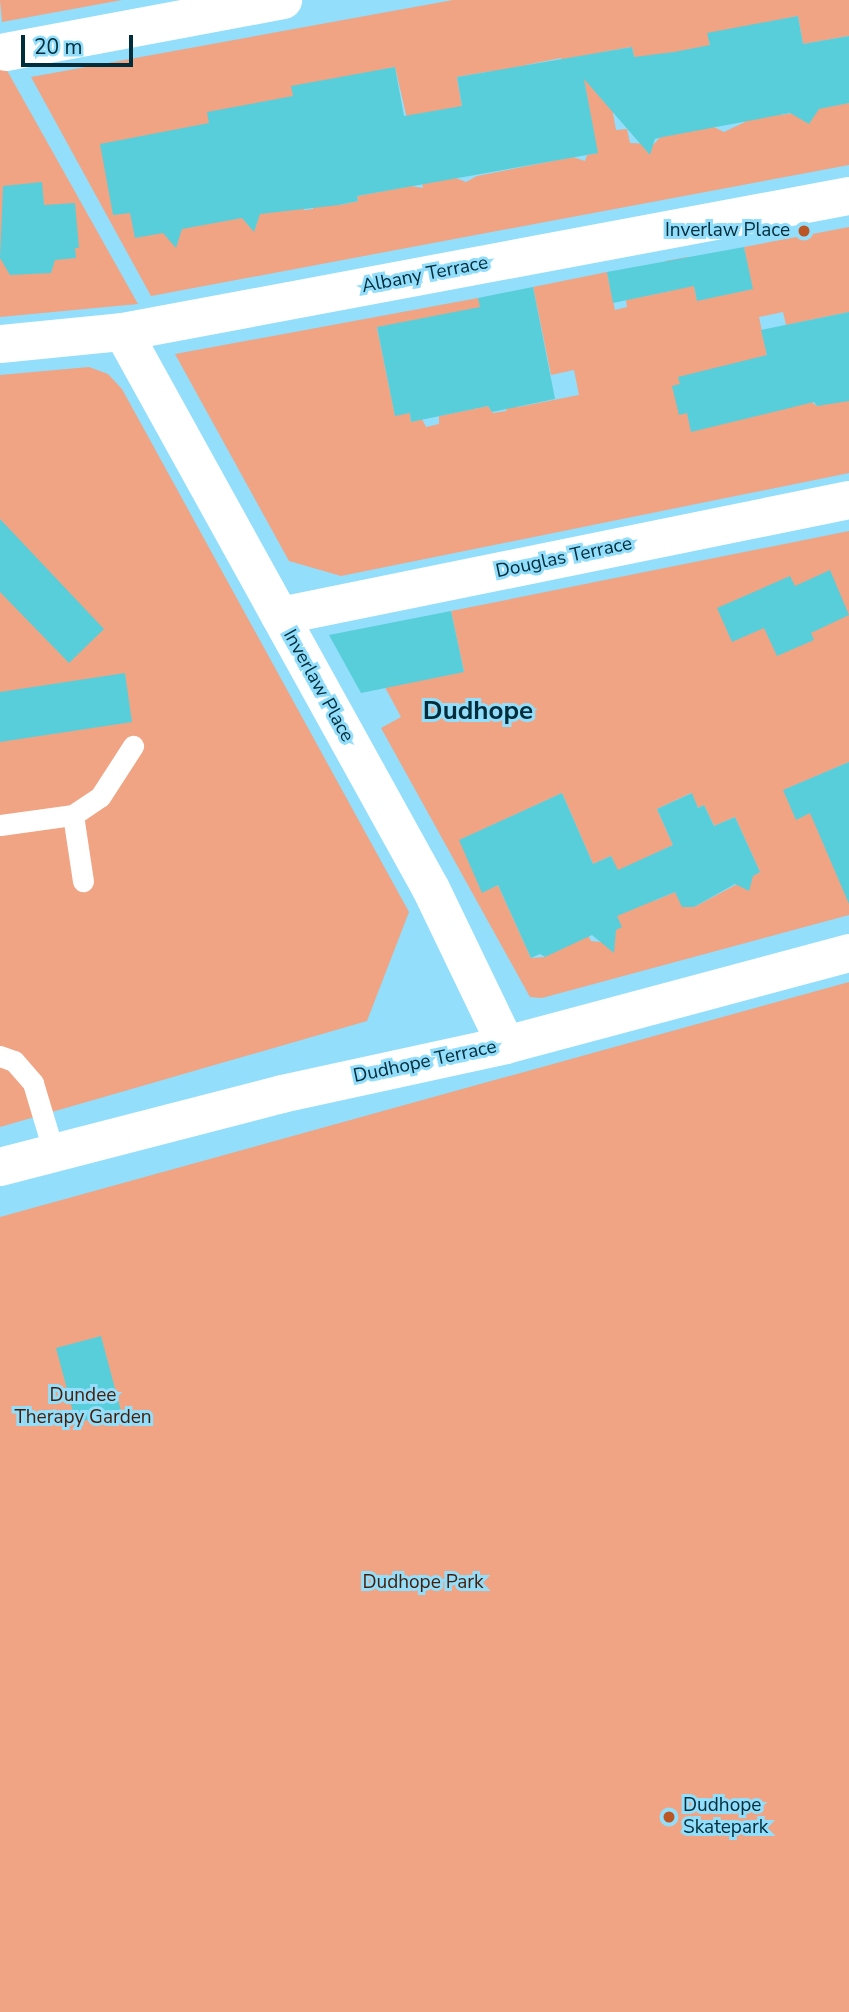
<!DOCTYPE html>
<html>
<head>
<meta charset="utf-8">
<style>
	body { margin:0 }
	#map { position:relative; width:849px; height:2012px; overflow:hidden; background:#92defb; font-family:"Nunito Sans",sans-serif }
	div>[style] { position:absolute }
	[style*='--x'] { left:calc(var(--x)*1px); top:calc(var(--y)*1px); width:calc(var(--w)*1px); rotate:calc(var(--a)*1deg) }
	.green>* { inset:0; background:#f0a483 }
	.building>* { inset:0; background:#58ceda }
	.service>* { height:21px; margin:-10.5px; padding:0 10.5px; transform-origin:10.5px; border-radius:10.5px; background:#fff }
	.minor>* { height:38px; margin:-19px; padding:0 19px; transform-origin:19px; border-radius:19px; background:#fff }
	.tertiary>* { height:38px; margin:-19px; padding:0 19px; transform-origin:19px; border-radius:19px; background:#fff }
	.dots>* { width:19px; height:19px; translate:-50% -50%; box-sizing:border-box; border:4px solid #92defb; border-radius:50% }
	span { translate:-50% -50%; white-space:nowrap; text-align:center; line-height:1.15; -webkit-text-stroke:6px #92defb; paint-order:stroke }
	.poi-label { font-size:19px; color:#002d3b }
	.right { translate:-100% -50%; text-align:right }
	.left { translate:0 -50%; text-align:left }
	.street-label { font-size:19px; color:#002d3b }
	.park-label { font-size:19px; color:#481c06 }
	.district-label { font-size:26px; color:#002d3b; font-weight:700 }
	.scale { position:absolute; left:21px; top:35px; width:112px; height:32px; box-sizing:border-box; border:4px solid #002d3b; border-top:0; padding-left:9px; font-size:21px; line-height:24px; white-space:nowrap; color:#002d3b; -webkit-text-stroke:5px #92defb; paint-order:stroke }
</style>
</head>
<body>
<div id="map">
	<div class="green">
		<div style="clip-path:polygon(0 0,122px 0,2px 22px)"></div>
		<div style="clip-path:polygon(evenodd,453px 0,849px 0,849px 36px,803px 44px,798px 16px,764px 23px,781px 115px,849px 103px,849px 165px,151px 296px,31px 77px,453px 0,708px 33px,745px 122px,724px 132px,712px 126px,662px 135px,654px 144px,630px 143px,627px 129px,616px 130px,602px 52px,632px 47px,637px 73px,674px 52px,712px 59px,708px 33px,453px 0,561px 58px,566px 89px,585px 85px,597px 153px,587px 155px,585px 161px,573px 157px,477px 176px,466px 182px,456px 178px,462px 107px,457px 77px,492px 71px,498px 101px,531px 95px,526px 65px,561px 58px,453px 0,395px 67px,423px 188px,411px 186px,357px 196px,358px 201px,340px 205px,314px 203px,313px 209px,304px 210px,300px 135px,360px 74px,395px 67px)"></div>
		<div style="clip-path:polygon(0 58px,138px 304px,0 317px)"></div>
		<div style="clip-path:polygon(849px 227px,849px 312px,786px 325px,783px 312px,759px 317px,770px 370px,817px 406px,849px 393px,849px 473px,341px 576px,289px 561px,175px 354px,478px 298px,499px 326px,377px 328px,395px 415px,410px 413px,411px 422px,422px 419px,426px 427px,439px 424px,439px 416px,488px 406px,493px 413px,506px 411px,508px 403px,518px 407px,579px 395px,574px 370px,551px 375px,533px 287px,607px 272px,615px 310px,627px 307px,626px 300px,670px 291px,665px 261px,688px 257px,697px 300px,752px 289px,744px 247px)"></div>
		<div style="clip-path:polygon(89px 367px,108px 374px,122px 389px,409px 912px,367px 1021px,0 1127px,0 375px)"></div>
		<div style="clip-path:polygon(evenodd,849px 531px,849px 762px,784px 790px,796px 819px,810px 813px,849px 846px,849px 915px,542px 998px,530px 997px,381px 728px,401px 717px,372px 663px,464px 672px,451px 611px,849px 531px,562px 793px,593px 864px,611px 856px,615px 865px,610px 900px,601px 942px,591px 941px,587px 933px,545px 957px,531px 958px,498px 885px,482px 892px,460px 840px,562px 793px,849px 531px,691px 793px,698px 808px,704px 805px,714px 826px,735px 817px,760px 872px,694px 907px,675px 892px,654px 901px,637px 862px,673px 845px,657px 809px,691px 793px)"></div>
		<div style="clip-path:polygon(849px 982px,849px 2012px,0 2012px,0 1217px)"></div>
	</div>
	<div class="building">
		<div style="clip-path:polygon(798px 16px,803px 44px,849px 36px,849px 103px,819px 109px,809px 124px,790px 113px,663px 137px,655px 139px,650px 155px,584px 79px,598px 153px,357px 196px,358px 201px,339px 205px,260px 214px,254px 232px,242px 218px,182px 229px,176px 248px,163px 233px,135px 238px,130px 213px,113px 215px,100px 144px,209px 123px,207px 112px,293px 96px,291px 86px,395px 67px,404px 116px,462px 106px,457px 77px,632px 47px,634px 57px,674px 52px,710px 45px,707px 33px)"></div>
		<div style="clip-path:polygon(42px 182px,44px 205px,75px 203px,79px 248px,75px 248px,76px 258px,55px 260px,51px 273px,10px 275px,0 258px,3px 186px)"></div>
		<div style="clip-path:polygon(744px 247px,753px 289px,697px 301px,694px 286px,613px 303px,607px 272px)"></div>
		<div style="clip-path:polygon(533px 287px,555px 399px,492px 412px,488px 406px,411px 422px,410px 413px,395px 416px,377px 327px,480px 307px,478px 298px)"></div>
		<div style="clip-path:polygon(849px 312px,849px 401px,817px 406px,814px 402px,691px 432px,687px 413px,679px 415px,672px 386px,680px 384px,678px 377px,767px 355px,761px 330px)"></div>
		<div style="clip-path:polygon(0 519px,104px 629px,69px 663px,0 592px)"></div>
		<div style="clip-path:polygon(830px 570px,849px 615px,811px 633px,814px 640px,777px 656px,764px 628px,732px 642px,717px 608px,790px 576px,795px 586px)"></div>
		<div style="clip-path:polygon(451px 611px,464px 672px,361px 693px,329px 635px)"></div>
		<div style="clip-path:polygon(125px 673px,132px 722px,0 742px,0 692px)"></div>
		<div style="clip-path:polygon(849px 762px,849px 904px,810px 813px,796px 820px,783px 790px)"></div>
		<div style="clip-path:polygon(562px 793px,593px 864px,611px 856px,618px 870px,673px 845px,657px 809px,692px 793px,698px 808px,704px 805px,714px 826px,735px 817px,760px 872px,753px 876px,749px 891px,735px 884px,694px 907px,682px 907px,675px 892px,617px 916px,622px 927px,616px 930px,614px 953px,592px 935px,545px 957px,540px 954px,531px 958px,498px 885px,482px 893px,459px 840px)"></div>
		<div style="clip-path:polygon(101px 1336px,121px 1411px,76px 1423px,56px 1348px)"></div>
	</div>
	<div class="service">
		<div style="--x:73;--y:815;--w:67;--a:81.4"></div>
		<div style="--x:0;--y:825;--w:74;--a:-7.8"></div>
		<div style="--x:73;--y:815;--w:32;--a:-34"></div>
		<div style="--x:100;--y:797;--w:61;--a:-57.1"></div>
		<div style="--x:0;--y:1056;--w:15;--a:20"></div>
		<div style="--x:14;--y:1061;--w:29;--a:49"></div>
		<div style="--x:33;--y:1083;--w:73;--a:73.3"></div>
	</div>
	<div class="minor">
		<div style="--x:6;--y:52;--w:282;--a:-10.6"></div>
		<div style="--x:123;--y:332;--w:636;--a:61.06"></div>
		<div style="--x:431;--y:889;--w:173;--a:64.3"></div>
		<div style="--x:0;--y:344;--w:124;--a:-5.6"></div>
		<div style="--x:123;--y:332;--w:739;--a:-10.61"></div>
		<div style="--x:280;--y:616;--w:581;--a:-11.52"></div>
	</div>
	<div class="tertiary">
		<div style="--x:0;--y:1167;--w:291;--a:-14.5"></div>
		<div style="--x:282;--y:1094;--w:229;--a:-12.3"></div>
		<div style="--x:506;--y:1045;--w:355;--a:-15"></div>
	</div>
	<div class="dots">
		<div style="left:804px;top:231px;background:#bb5624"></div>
		<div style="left:669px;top:1817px;background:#bb5624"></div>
	</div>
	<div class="poi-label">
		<span class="right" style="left:790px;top:231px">Inverlaw Place</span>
		<span class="left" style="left:683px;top:1817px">Dudhope<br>Skatepark</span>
	</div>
	<div class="street-label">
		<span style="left:425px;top:275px;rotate:-11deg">Albany Terrace</span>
		<span style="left:564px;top:558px;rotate:-12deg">Douglas Terrace</span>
		<span style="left:318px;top:686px;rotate:61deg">Inverlaw Place</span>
		<span style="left:425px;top:1062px;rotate:-12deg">Dudhope Terrace</span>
	</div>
	<div class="park-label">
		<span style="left:83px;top:1407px">Dundee<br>Therapy Garden</span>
		<span style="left:423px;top:1583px">Dudhope Park</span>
	</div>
	<div class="district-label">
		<span style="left:478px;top:711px">Dudhope</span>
	</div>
	<div class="scale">20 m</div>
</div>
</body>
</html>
